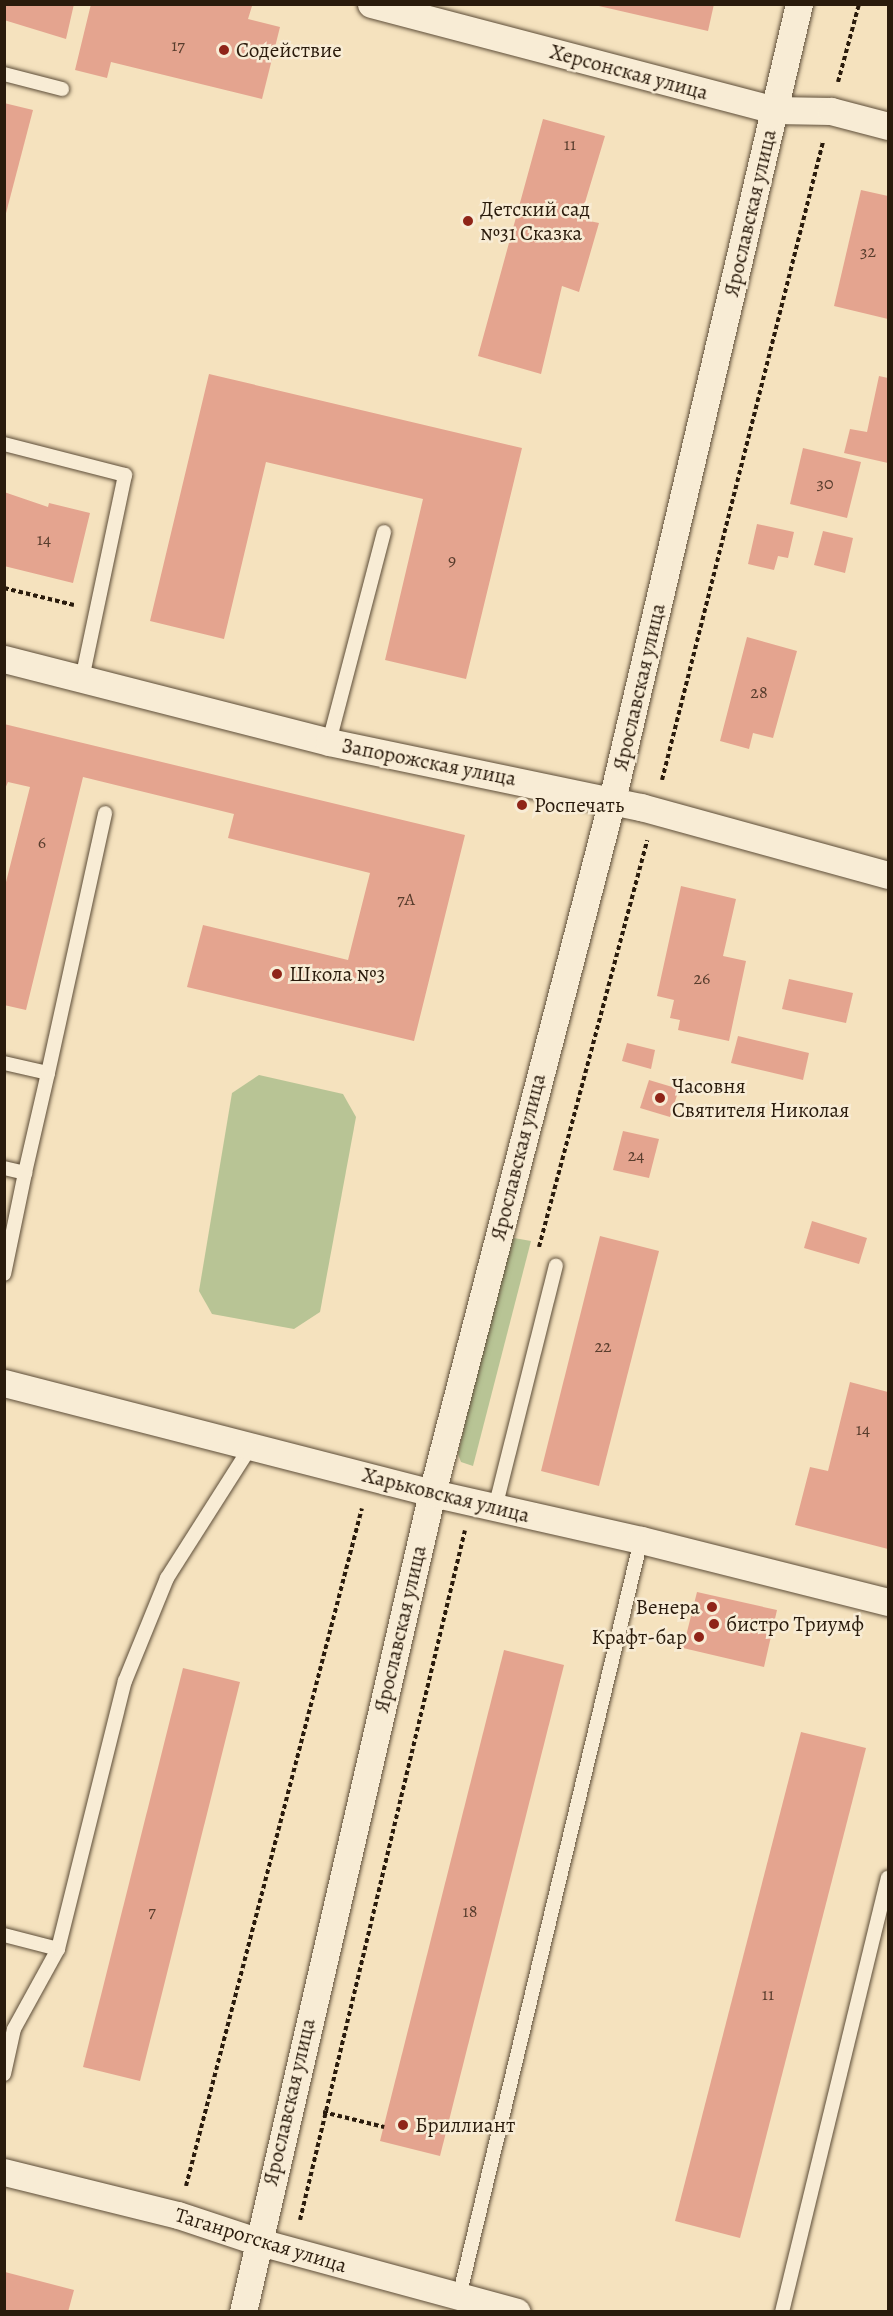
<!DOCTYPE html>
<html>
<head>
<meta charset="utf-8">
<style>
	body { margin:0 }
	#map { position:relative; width:893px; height:2316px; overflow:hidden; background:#f5e2be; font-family:Alegreya,serif }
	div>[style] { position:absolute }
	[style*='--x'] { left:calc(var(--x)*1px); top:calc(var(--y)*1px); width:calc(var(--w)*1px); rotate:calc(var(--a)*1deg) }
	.green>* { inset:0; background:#b8c495 }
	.building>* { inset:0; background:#e4a48f }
	.path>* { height:4px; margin-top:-2px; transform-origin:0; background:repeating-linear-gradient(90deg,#2a1b0c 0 4.5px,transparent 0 7.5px) }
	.roads { filter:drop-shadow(0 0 2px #5d4d38) drop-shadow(0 0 2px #5d4d38) }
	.lane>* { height:14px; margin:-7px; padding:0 7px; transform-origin:7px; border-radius:7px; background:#f8ecd5 }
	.street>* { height:27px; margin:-13.5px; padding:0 13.5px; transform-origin:13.5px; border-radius:13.5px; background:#f8ecd5 }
	.dots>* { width:16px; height:16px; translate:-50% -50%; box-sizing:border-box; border:3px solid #f8ecd5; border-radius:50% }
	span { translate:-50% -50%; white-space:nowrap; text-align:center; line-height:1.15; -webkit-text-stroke:5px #f8ecd5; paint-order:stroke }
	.number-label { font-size:18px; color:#583d2d }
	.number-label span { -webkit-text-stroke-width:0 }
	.poi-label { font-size:21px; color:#2a1b0c }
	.left { translate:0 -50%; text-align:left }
	.right { translate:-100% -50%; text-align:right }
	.street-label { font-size:21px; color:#2a1b0c }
	.frame { position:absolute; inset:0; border:6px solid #2a1b0c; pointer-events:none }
</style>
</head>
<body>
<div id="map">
	<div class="green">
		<div style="clip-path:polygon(259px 1075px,343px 1094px,356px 1117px,320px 1312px,294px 1329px,212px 1314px,199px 1291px,232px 1093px)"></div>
		<div style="clip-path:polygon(514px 1238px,531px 1241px,473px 1466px,461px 1462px,458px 1454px,506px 1244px)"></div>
	</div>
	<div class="building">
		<div style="clip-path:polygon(4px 4px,74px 4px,66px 39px,4px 20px)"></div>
		<div style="clip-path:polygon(91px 4px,252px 6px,248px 19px,280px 27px,262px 99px,111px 62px,107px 78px,75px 70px)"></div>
		<div style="clip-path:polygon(590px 4px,714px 4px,708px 31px)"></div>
		<div style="clip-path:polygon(4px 103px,33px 110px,5px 217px,4px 217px)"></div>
		<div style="clip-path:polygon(543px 119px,605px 136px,580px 219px,599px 223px,579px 292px,562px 286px,541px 374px,478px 356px)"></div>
		<div style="clip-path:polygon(861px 190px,888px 196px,888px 319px,834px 306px)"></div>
		<div style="clip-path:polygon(209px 374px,522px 448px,466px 679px,385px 660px,423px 499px,266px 462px,224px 639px,150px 621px)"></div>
		<div style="clip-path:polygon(879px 376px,888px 378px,888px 463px,844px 453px,850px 429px,867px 432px)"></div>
		<div style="clip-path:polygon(803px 448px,861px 462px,847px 518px,790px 504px)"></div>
		<div style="clip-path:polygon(4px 492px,48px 507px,49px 503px,90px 513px,73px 583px,4px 566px)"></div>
		<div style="clip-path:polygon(757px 524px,794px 532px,788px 558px,778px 556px,774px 570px,748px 564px)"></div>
		<div style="clip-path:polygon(823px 531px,853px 538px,845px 573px,814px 565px)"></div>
		<div style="clip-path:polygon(747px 637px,797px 651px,773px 738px,753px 733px,749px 749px,720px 741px)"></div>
		<div style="clip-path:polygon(4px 724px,465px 835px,414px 1041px,187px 987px,203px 925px,348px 960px,370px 873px,228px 838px,234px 814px,83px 777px,26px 1010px,4px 1005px,4px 890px,30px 787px,8px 782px,4px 791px)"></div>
		<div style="clip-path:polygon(681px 886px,736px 899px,723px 956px,746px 961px,729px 1041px,678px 1030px,680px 1020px,670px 1018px,674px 1000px,657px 996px)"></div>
		<div style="clip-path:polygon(789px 979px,853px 993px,846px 1023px,782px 1009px)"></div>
		<div style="clip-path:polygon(738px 1036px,809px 1053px,803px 1080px,731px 1063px)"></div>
		<div style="clip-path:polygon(627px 1043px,655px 1050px,651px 1069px,622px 1061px)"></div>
		<div style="clip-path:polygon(649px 1080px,679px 1089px,670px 1117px,640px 1108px)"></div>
		<div style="clip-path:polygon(623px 1131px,659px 1139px,649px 1178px,613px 1170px)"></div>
		<div style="clip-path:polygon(812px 1221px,867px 1238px,859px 1264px,804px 1248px)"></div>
		<div style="clip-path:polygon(600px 1236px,659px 1251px,599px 1486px,541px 1471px)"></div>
		<div style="clip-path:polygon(850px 1382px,888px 1392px,888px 1549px,795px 1525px,810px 1467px,828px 1471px)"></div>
		<div style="clip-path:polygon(697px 1592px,777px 1610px,764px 1667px,683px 1648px)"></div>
		<div style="clip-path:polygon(504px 1650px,564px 1665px,440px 2156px,380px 2141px)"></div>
		<div style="clip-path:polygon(183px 1668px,240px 1682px,140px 2081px,83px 2067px)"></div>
		<div style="clip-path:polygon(801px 1732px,866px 1748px,740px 2238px,675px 2221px)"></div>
		<div style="clip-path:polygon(5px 2272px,74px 2290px,68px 2312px,5px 2312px)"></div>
	</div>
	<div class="path">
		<div style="--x:838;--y:82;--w:81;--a:-74.9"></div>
		<div style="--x:4;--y:588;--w:72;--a:13.7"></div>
		<div style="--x:662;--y:780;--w:658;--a:-75.84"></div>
		<div style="--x:539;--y:1247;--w:421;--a:-75.1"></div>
		<div style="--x:323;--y:2112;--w:63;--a:13.8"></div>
		<div style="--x:186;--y:2186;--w:700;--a:-75.45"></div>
		<div style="--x:300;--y:2220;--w:709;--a:-76.55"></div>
	</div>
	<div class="roads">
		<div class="lane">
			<div style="--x:4;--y:74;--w:60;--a:14.5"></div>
			<div style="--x:4;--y:444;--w:125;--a:14.4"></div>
			<div style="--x:125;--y:475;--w:208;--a:101.9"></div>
			<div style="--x:329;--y:742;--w:217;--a:-75.3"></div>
			<div style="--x:4;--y:1063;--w:45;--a:12.8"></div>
			<div style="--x:48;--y:1073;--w:103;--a:103"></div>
			<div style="--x:48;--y:1073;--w:266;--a:-77.6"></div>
			<div style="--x:4;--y:1168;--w:22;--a:13"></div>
			<div style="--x:25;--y:1173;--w:103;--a:101.7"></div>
			<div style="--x:495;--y:1508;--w:250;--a:-75.9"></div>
			<div style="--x:4;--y:1935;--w:56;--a:14.5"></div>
			<div style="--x:4;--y:2074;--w:46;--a:-77.5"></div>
			<div style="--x:14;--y:2029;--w:91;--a:-61.2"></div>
			<div style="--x:58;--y:1949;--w:276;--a:-76"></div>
			<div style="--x:125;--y:1681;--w:111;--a:-67.8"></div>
			<div style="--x:167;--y:1578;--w:156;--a:-57.5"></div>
			<div style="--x:459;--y:2297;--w:779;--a:-76.48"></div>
			<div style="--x:782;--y:2312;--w:447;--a:-76.3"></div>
		</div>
		<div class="street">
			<div style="--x:371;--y:4;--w:417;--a:14.7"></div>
			<div style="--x:774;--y:110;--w:57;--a:1"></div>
			<div style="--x:831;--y:111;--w:59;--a:14.7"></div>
			<div style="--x:4;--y:659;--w:335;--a:14.3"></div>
			<div style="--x:329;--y:742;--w:319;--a:11.8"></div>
			<div style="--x:641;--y:807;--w:256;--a:15.4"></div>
			<div style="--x:4;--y:1383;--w:442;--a:14.4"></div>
			<div style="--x:432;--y:1493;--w:214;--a:12.7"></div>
			<div style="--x:641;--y:1540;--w:255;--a:14.1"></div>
			<div style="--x:4;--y:2172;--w:179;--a:13.9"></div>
			<div style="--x:178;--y:2215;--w:82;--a:18.4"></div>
			<div style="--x:256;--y:2241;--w:270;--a:15.2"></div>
			<div style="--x:243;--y:2312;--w:841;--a:-77.01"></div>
			<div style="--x:432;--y:1493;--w:716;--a:-75.44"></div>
			<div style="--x:612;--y:800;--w:818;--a:-76.78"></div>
		</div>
	</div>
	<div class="dots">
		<div style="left:224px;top:50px;background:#8f2418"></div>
		<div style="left:468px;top:221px;background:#8f2418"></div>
		<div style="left:522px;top:805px;background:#8f2418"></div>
		<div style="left:277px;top:974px;background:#8f2418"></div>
		<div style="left:660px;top:1098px;background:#8f2418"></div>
		<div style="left:712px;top:1607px;background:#8f2418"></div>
		<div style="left:714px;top:1624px;background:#8f2418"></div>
		<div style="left:699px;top:1637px;background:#8f2418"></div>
		<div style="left:403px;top:2125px;background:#8f2418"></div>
	</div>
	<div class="number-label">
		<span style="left:178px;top:45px">17</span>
		<span style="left:570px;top:144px">11</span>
		<span style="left:868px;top:251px">32</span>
		<span style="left:825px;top:483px">30</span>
		<span style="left:44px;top:539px">14</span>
		<span style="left:452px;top:560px">9</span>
		<span style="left:759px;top:692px">28</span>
		<span style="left:42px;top:842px">6</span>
		<span style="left:406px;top:899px">7А</span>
		<span style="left:702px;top:978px">26</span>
		<span style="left:636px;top:1155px">24</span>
		<span style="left:603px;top:1346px">22</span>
		<span style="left:863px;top:1429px">14</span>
		<span style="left:152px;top:1911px">7</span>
		<span style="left:470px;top:1911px">18</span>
		<span style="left:768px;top:1994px">11</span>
	</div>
	<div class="poi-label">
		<span class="left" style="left:236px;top:50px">Содействие</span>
		<span class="left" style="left:480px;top:221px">Детский сад<br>№31 Сказка</span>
		<span class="left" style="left:534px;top:805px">Роспечать</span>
		<span class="left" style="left:289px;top:974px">Школа №3</span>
		<span class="left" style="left:672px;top:1098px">Часовня<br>Святителя Николая</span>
		<span class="right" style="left:700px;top:1607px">Венера</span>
		<span class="left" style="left:726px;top:1624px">бистро Триумф</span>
		<span class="right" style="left:687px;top:1637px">Крафт-бар</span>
		<span class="left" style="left:415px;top:2125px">Бриллиант</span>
	</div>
	<div class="street-label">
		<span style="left:629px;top:72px;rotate:15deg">Херсонская улица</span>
		<span style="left:750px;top:213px;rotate:-77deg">Ярославская улица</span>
		<span style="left:639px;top:687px;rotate:-77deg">Ярославская улица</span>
		<span style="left:429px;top:762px;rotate:11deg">Запорожская улица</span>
		<span style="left:518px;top:1157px;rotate:-76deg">Ярославская улица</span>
		<span style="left:446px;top:1495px;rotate:14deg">Харьковская улица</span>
		<span style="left:400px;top:1629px;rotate:-77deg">Ярославская улица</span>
		<span style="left:289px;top:2102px;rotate:-77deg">Ярославская улица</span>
		<span style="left:261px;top:2240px;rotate:17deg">Таганрогская улица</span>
	</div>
	<div class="frame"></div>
</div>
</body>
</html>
